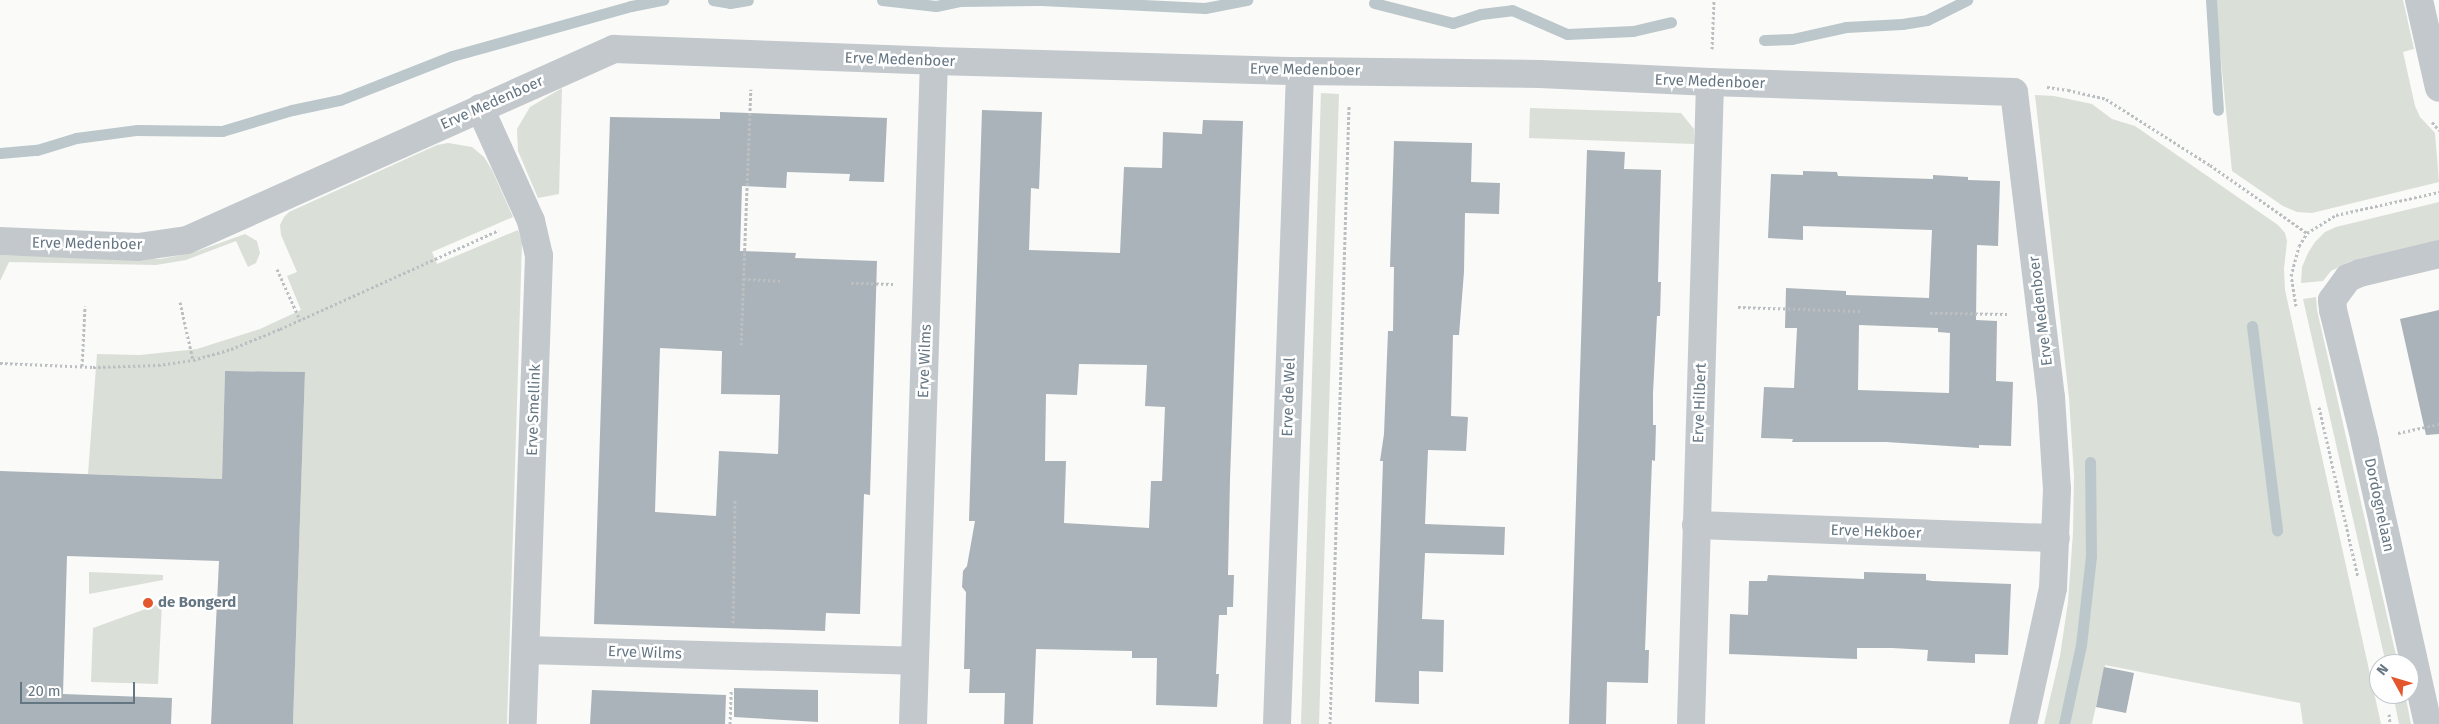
<!DOCTYPE html>
<html>
<head>
<meta charset="utf-8">
<style>
	body { margin:0 }
	#map { position:relative; width:2439px; height:724px; overflow:hidden; background:#fafaf8; font-family:"Fira Sans",sans-serif }
	div>[style] { position:absolute }
	[style*='--x'] { left:calc(var(--x)*1px); top:calc(var(--y)*1px); width:calc(var(--w)*1px); rotate:calc(var(--a)*1deg) }
	.green>* { inset:0; background:#dadfd7 }
	.stream>* { height:11px; margin:-5.5px; padding:0 5.5px; transform-origin:5.5px; border-radius:5.5px; background:#bbc7cb }
	.building>* { inset:0; background:#aab3b9 }
	.path>* { height:3px; margin-top:-1.5px; transform-origin:0; background:repeating-linear-gradient(90deg,#bbbfc2 0 2.5px,transparent 0 5px) }
	.minor>* { height:28px; margin:-14px; padding:0 14px; transform-origin:14px; border-radius:14px; background:#c3c8cc }
	.dots>* { width:14px; height:14px; translate:-50% -50%; box-sizing:border-box; border:2px solid #fff; border-radius:50% }
	span { translate:-50% -50%; white-space:nowrap; text-align:center; line-height:1.15; -webkit-text-stroke:5px #fff; paint-order:stroke }
	.street-label { font-size:15px; color:#657683 }
	.poi-label { font-size:15px; color:#657683; font-weight:700 }
	.left { translate:0 -50%; text-align:left }
	.north { position:absolute; left:2369px; top:654px; width:50px; height:50px; box-sizing:border-box; background:#fff; border:1px solid #c1c8cd; border-radius:50%; rotate:309deg; font-size:14px; font-weight:700; line-height:20px; text-align:center; color:#657683 }
	.north::after { content:''; display:block; margin:auto; width:18px; height:22px; background:#e4572e; clip-path:polygon(50% 0,100% 100%,50% 72%,0 100%) }
	.scale { position:absolute; left:20px; top:682px; width:115px; height:22px; box-sizing:border-box; border:2px solid #657683; border-top:0; padding-left:6px; font-size:15px; line-height:18px; white-space:nowrap; color:#657683; -webkit-text-stroke:4px #fff; paint-order:stroke }
</style>
</head>
<body>
<div id="map">
	<div class="green">
		<div style="clip-path:polygon(2215px 0,2403px 0,2414px 49px,2403px 52px,2415px 106px,2420px 117px,2435px 133px,2439px 182px,2312px 213px,2297px 212px,2283px 206px,2232px 171px)"></div>
		<div style="clip-path:polygon(562px 88px,559px 194px,538px 198px,518px 151px,517px 129px,530px 107px)"></div>
		<div style="clip-path:polygon(1321px 93px,1339px 94px,1319px 724px,1301px 724px)"></div>
		<div style="clip-path:polygon(2035px 95px,2054px 96px,2092px 104px,2112px 119px,2135px 126px,2278px 225px,2285px 233px,2287px 241px,2284px 269px,2285px 290px,2381px 724px,2303px 724px,2300px 703px,2105px 665px,2092px 724px,2044px 724px,2060px 656px,2068px 602px,2073px 533px,2074px 476px,2069px 398px)"></div>
		<div style="clip-path:polygon(1530px 108px,1681px 113px,1694px 129px,1694px 144px,1529px 138px)"></div>
		<div style="clip-path:polygon(448px 143px,472px 147px,484px 157px,492px 170px,513px 217px,432px 252px,437px 264px,518px 230px,522px 242px,507px 724px,293px 724px,305px 372px,225px 371px,222px 479px,88px 474px,97px 354px,140px 355px,197px 349px,260px 329px,301px 310px,287px 276px,297px 272px,281px 235px,280px 225px,284px 217px,289px 212px,437px 145px)"></div>
		<div style="clip-path:polygon(2439px 202px,2439px 240px,2351px 261px,2331px 271px,2323px 281px,2301px 283px,2302px 267px,2308px 253px,2315px 242px,2325px 232px,2336px 227px)"></div>
		<div style="clip-path:polygon(245px 234px,257px 241px,260px 253px,256px 263px,248px 267px,236px 241px,186px 260px,156px 265px,9px 262px,0 281px,0 255px,160px 259px,192px 253px)"></div>
		<div style="clip-path:polygon(2316px 297px,2317px 310px,2398px 664px,2386px 664px,2303px 299px)"></div>
		<div style="clip-path:polygon(89px 572px,163px 575px,163px 580px,89px 594px)"></div>
		<div style="clip-path:polygon(162px 603px,158px 684px,91px 682px,93px 628px)"></div>
		<div style="clip-path:polygon(2393px 694px,2405px 694px,2411px 724px,2399px 724px)"></div>
	</div>
	<div class="stream">
		<div style="--x:713;--y:0;--w:17;--a:10"></div>
		<div style="--x:730;--y:3;--w:18;--a:-9"></div>
		<div style="--x:882;--y:0;--w:54;--a:6.3"></div>
		<div style="--x:936;--y:6;--w:24;--a:-12"></div>
		<div style="--x:959;--y:1;--w:82;--a:-0.7"></div>
		<div style="--x:1041;--y:0;--w:164;--a:2.8"></div>
		<div style="--x:1205;--y:8;--w:43;--a:-10.8"></div>
		<div style="--x:2211;--y:0;--w:110;--a:86.4"></div>
		<div style="--x:1374;--y:3;--w:81;--a:14.2"></div>
		<div style="--x:1453;--y:23;--w:29;--a:-18"></div>
		<div style="--x:1481;--y:14;--w:31;--a:-7"></div>
		<div style="--x:1512;--y:10;--w:60;--a:23.6"></div>
		<div style="--x:1567;--y:34;--w:66;--a:-2.6"></div>
		<div style="--x:1633;--y:31;--w:39;--a:-13"></div>
		<div style="--x:1764;--y:40;--w:28;--a:-2"></div>
		<div style="--x:1792;--y:39;--w:55;--a:-12.5"></div>
		<div style="--x:1846;--y:27;--w:56;--a:-3.1"></div>
		<div style="--x:1902;--y:24;--w:25;--a:-9"></div>
		<div style="--x:1927;--y:20;--w:45;--a:-26.6"></div>
		<div style="--x:0;--y:153;--w:37;--a:-5"></div>
		<div style="--x:37;--y:150;--w:41;--a:-17.1"></div>
		<div style="--x:76;--y:138;--w:62;--a:-7.5"></div>
		<div style="--x:137;--y:130;--w:85;--a:0.7"></div>
		<div style="--x:222;--y:131;--w:73;--a:-16.7"></div>
		<div style="--x:292;--y:110;--w:49;--a:-11.8"></div>
		<div style="--x:340;--y:100;--w:120;--a:-21.4"></div>
		<div style="--x:452;--y:56;--w:186;--a:-15.6"></div>
		<div style="--x:631;--y:6;--w:33;--a:-11"></div>
		<div style="--x:2252;--y:326;--w:206;--a:83"></div>
		<div style="--x:2064;--y:724;--w:81;--a:-77.9"></div>
		<div style="--x:2081;--y:645;--w:90;--a:-83.6"></div>
		<div style="--x:2091;--y:556;--w:94;--a:-90.6"></div>
	</div>
	<div class="building">
		<div style="clip-path:polygon(evenodd,982px 110px,1042px 112px,1039px 189px,1031px 188px,1029px 250px,1120px 253px,1124px 167px,1162px 168px,1163px 132px,1202px 134px,1203px 120px,1243px 121px,1230px 479px,1228px 575px,1234px 575px,1233px 607px,1227px 607px,1227px 615px,1219px 615px,1216px 674px,1219px 674px,1217px 707px,1156px 705px,1157px 658px,1132px 658px,1132px 651px,1036px 649px,1033px 724px,1004px 724px,1005px 693px,969px 693px,970px 669px,964px 669px,966px 592px,962px 587px,963px 571px,967px 566px,975px 521px,969px 521px,982px 110px,1079px 364px,1147px 365px,1145px 406px,1165px 407px,1162px 481px,1151px 481px,1149px 528px,1064px 523px,1066px 461px,1045px 461px,1046px 394px,1077px 395px,1079px 364px)"></div>
		<div style="clip-path:polygon(evenodd,720px 112px,887px 118px,884px 182px,849px 181px,850px 174px,787px 172px,786px 188px,742px 186px,740px 251px,796px 253px,795px 258px,877px 261px,870px 495px,864px 494px,860px 614px,826px 613px,825px 631px,594px 624px,610px 117px,720px 119px,720px 112px,660px 348px,722px 351px,721px 394px,780px 395px,778px 454px,719px 451px,716px 516px,655px 512px,660px 348px)"></div>
		<div style="clip-path:polygon(1394px 141px,1472px 143px,1471px 182px,1500px 183px,1499px 214px,1465px 213px,1464px 272px,1459px 335px,1453px 335px,1451px 416px,1468px 417px,1466px 451px,1428px 450px,1425px 524px,1505px 527px,1504px 555px,1425px 553px,1422px 619px,1444px 620px,1443px 672px,1419px 671px,1419px 704px,1375px 702px,1383px 461px,1380px 461px,1384px 434px,1388px 331px,1393px 331px,1394px 267px,1390px 267px)"></div>
		<div style="clip-path:polygon(1587px 150px,1625px 152px,1624px 169px,1661px 170px,1658px 282px,1661px 282px,1660px 316px,1657px 316px,1653px 393px,1653px 425px,1656px 425px,1655px 461px,1652px 460px,1645px 650px,1649px 650px,1648px 683px,1607px 682px,1606px 724px,1569px 724px)"></div>
		<div style="clip-path:polygon(evenodd,1803px 171px,1837px 172px,1838px 176px,1869px 177px,1933px 179px,1933px 175px,1968px 177px,1968px 180px,2000px 181px,1998px 246px,1977px 245px,1976px 320px,1997px 321px,1996px 381px,2013px 382px,2011px 446px,1979px 445px,1979px 448px,1886px 442px,1792px 442px,1793px 439px,1761px 438px,1764px 387px,1794px 388px,1797px 328px,1785px 328px,1786px 288px,1846px 291px,1846px 295px,1929px 298px,1932px 230px,1803px 226px,1803px 240px,1768px 238px,1771px 174px,1803px 175px,1803px 171px,1859px 325px,1938px 328px,1938px 332px,1950px 333px,1949px 393px,1858px 390px,1859px 325px)"></div>
		<div style="clip-path:polygon(2439px 310px,2439px 434px,2426px 435px,2400px 319px)"></div>
		<div style="clip-path:polygon(225px 371px,305px 372px,293px 724px,211px 724px,219px 561px,67px 556px,63px 694px,172px 698px,171px 724px,0 724px,0 471px,222px 479px)"></div>
		<div style="clip-path:polygon(1864px 572px,1926px 574px,1926px 580px,1932px 581px,2011px 584px,2008px 655px,1975px 654px,1975px 663px,1927px 661px,1928px 650px,1892px 648px,1857px 648px,1857px 659px,1729px 654px,1730px 614px,1748px 615px,1749px 581px,1767px 581px,1768px 575px,1864px 579px)"></div>
		<div style="clip-path:polygon(2104px 667px,2134px 673px,2126px 713px,2096px 707px)"></div>
		<div style="clip-path:polygon(734px 688px,818px 690px,818px 722px,734px 717px)"></div>
		<div style="clip-path:polygon(592px 690px,726px 695px,725px 724px,590px 724px)"></div>
	</div>
	<div class="path">
		<div style="--x:1712;--y:49;--w:49;--a:-87.7"></div>
		<div style="--x:2047;--y:87;--w:21;--a:8"></div>
		<div style="--x:2068;--y:90;--w:39;--a:13"></div>
		<div style="--x:2106;--y:99;--w:123;--a:32.4"></div>
		<div style="--x:2210;--y:165;--w:118;--a:35"></div>
		<div style="--x:2432;--y:122;--w:11;--a:49"></div>
		<div style="--x:277;--y:269;--w:56;--a:65.7"></div>
		<div style="--x:743;--y:279;--w:38;--a:3"></div>
		<div style="--x:851;--y:283;--w:42;--a:1.4"></div>
		<div style="--x:180;--y:302;--w:59;--a:77.4"></div>
		<div style="--x:2296;--y:306;--w:30;--a:-99"></div>
		<div style="--x:2291;--y:276;--w:31;--a:-75"></div>
		<div style="--x:2299;--y:246;--w:15;--a:-58"></div>
		<div style="--x:2307;--y:233;--w:34;--a:-32"></div>
		<div style="--x:2336;--y:215;--w:106;--a:-12.6"></div>
		<div style="--x:1738;--y:307;--w:122;--a:1.9"></div>
		<div style="--x:1930;--y:313;--w:77;--a:0.7"></div>
		<div style="--x:741;--y:345;--w:256;--a:-87.8"></div>
		<div style="--x:0;--y:363;--w:93;--a:2.5"></div>
		<div style="--x:93;--y:367;--w:65;--a:-1.8"></div>
		<div style="--x:158;--y:365;--w:35;--a:-8"></div>
		<div style="--x:193;--y:360;--w:40;--a:-16"></div>
		<div style="--x:231;--y:349;--w:53;--a:-22.2"></div>
		<div style="--x:280;--y:329;--w:240;--a:-24.3"></div>
		<div style="--x:82;--y:366;--w:60;--a:-87.1"></div>
		<div style="--x:2319;--y:407;--w:174;--a:77.1"></div>
		<div style="--x:2398;--y:433;--w:42;--a:-12.4"></div>
		<div style="--x:733;--y:623;--w:123;--a:-89.1"></div>
		<div style="--x:2389;--y:714;--w:10;--a:84"></div>
		<div style="--x:730;--y:724;--w:34;--a:-88"></div>
		<div style="--x:1330;--y:724;--w:619;--a:-88.24"></div>
	</div>
	<div class="minor">
		<div style="--x:2419;--y:0;--w:90;--a:77.2"></div>
		<div style="--x:480;--y:108;--w:124;--a:65.7"></div>
		<div style="--x:531;--y:221;--w:36;--a:77"></div>
		<div style="--x:539;--y:256;--w:468;--a:92"></div>
		<div style="--x:0;--y:241;--w:138;--a:2.5"></div>
		<div style="--x:138;--y:247;--w:49;--a:-8.1"></div>
		<div style="--x:187;--y:240;--w:468;--a:-24.1"></div>
		<div style="--x:614;--y:49;--w:320;--a:2.1"></div>
		<div style="--x:934;--y:61;--w:366;--a:1.6"></div>
		<div style="--x:1300;--y:71;--w:240;--a:0.7"></div>
		<div style="--x:1540;--y:74;--w:170;--a:2.7"></div>
		<div style="--x:1710;--y:82;--w:304;--a:1.9"></div>
		<div style="--x:2014;--y:92;--w:307;--a:83.1"></div>
		<div style="--x:2051;--y:397;--w:92;--a:86.3"></div>
		<div style="--x:2057;--y:489;--w:99;--a:92.3"></div>
		<div style="--x:2053;--y:588;--w:139;--a:102.4"></div>
		<div style="--x:1696;--y:525;--w:360;--a:2.1"></div>
		<div style="--x:526;--y:650;--w:388;--a:1.6"></div>
		<div style="--x:913;--y:724;--w:663;--a:-88.19"></div>
		<div style="--x:1277;--y:724;--w:653;--a:-87.98"></div>
		<div style="--x:1691;--y:724;--w:642;--a:-88.3"></div>
		<div style="--x:2428;--y:724;--w:290;--a:-102.6"></div>
		<div style="--x:2365;--y:441;--w:135;--a:-103.7"></div>
		<div style="--x:2333;--y:310;--w:10;--a:-96"></div>
		<div style="--x:2332;--y:300;--w:27;--a:-54"></div>
		<div style="--x:2348;--y:278;--w:13;--a:-23"></div>
		<div style="--x:2360;--y:273;--w:81;--a:-13.5"></div>
	</div>
	<div class="dots">
		<div style="left:148px;top:603px;background:#e4572e"></div>
	</div>
	<div class="street-label">
		<span style="left:900px;top:60px;rotate:2deg">Erve Medenboer</span>
		<span style="left:1305px;top:70px;rotate:1deg">Erve Medenboer</span>
		<span style="left:1710px;top:82px;rotate:2deg">Erve Medenboer</span>
		<span style="left:492px;top:103px;rotate:-24deg">Erve Medenboer</span>
		<span style="left:87px;top:244px;rotate:1deg">Erve Medenboer</span>
		<span style="left:2041px;top:311px;rotate:-97deg">Erve Medenboer</span>
		<span style="left:925px;top:361px;rotate:-88deg">Erve Wilms</span>
		<span style="left:1289px;top:397px;rotate:-88deg">Erve de Wel</span>
		<span style="left:1700px;top:403px;rotate:-88deg">Erve Hilbert</span>
		<span style="left:534px;top:410px;rotate:-88deg">Erve Smellink</span>
		<span style="left:2379px;top:505px;rotate:78deg">Dordognelaan</span>
		<span style="left:1876px;top:532px;rotate:2deg">Erve Hekboer</span>
		<span style="left:645px;top:653px;rotate:2deg">Erve Wilms</span>
	</div>
	<div class="poi-label">
		<span class="left" style="left:158px;top:603px">de Bongerd</span>
	</div>
	<div class="north">N</div>
	<div class="scale">20 m</div>
</div>
</body>
</html>
